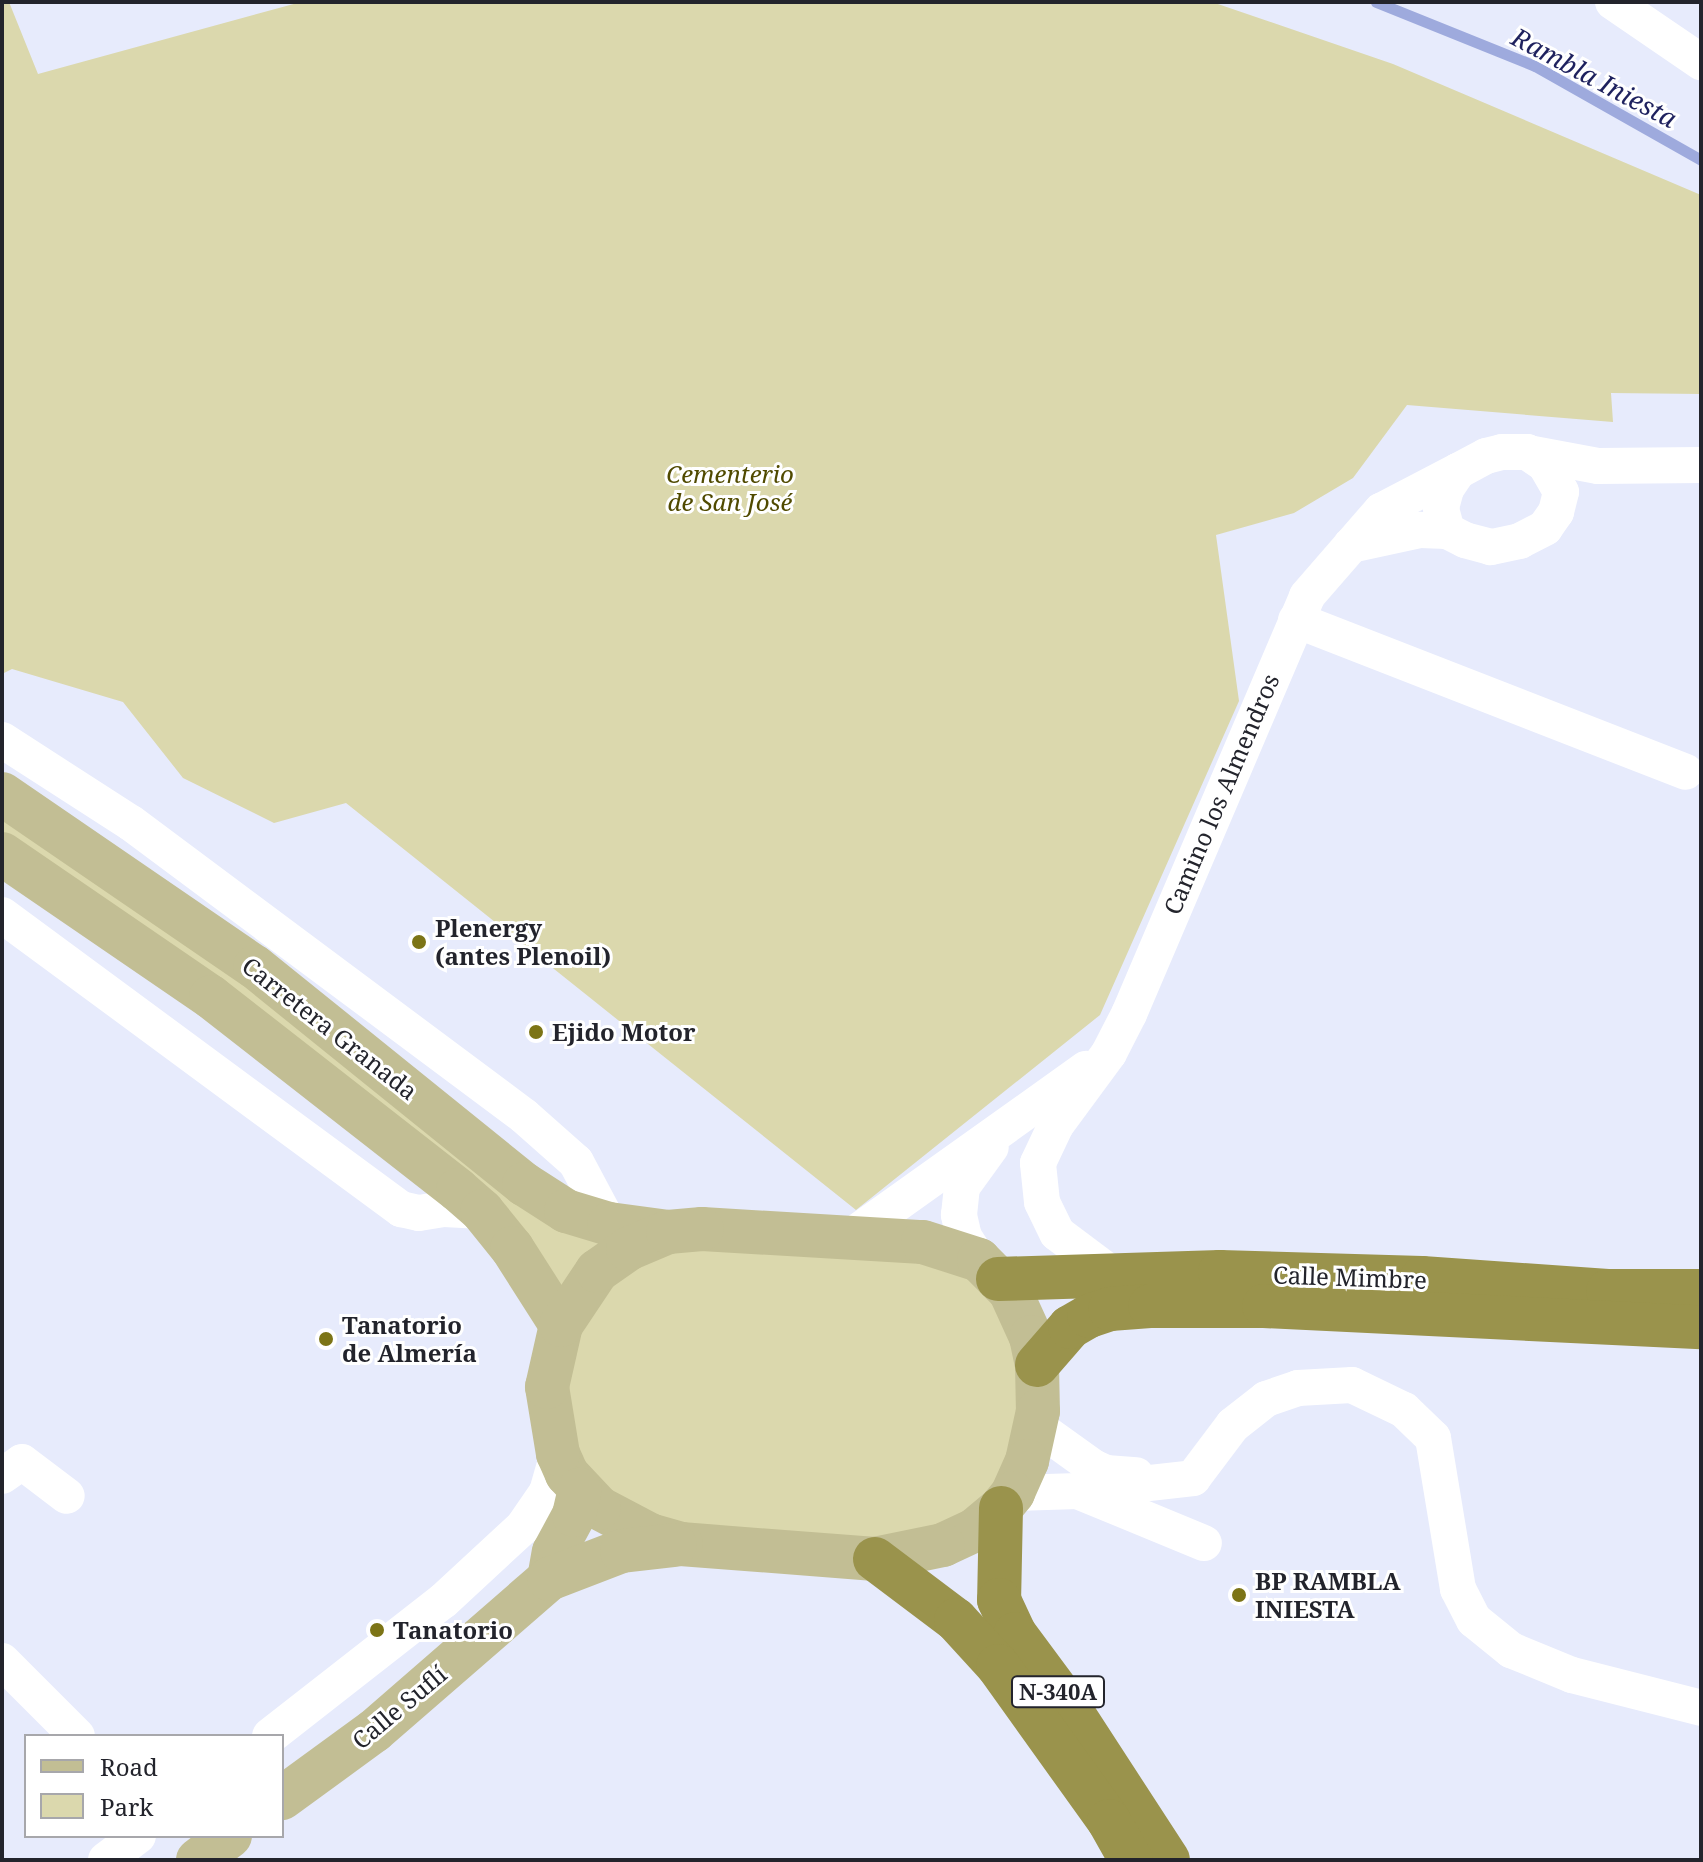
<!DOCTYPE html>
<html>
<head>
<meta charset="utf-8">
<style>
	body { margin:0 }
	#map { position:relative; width:1703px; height:1862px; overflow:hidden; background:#e7ebfc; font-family:"Noto Serif",serif }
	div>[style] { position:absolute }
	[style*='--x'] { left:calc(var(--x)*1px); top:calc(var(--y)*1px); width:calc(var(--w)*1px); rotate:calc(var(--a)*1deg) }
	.green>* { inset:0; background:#dbd8ad }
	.stream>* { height:11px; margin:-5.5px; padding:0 5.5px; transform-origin:5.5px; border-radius:5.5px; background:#9eaadd }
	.minor>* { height:36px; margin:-18px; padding:0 18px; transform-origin:18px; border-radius:18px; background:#fff }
	.major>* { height:44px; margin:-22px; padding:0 22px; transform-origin:22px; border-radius:22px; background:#c2be94 }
	.highway>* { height:44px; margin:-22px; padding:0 22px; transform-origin:22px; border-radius:22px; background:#9a934c }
	.dots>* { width:22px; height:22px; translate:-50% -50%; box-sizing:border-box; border:4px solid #fff; border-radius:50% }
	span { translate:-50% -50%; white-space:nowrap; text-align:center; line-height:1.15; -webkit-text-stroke:6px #fff; paint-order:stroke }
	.shield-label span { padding:2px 6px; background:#fff; border:2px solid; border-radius:6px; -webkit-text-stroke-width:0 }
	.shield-label { font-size:22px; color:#23242c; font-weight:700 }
	.park-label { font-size:24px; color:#504a00; font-style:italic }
	.street-label { font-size:24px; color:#23242c }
	.poi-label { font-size:24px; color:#23242c; font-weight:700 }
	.left { translate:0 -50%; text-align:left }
	.water-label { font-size:26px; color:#1e215e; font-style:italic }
	.frame { position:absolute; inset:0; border:4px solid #23242c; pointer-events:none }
	.legend { position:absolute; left:24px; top:1734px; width:260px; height:104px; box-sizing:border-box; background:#fff; border:2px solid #a7a7ab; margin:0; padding:10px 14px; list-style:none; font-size:24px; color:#23242c }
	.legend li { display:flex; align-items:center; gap:16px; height:40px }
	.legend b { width:40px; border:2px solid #a7a7ab }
</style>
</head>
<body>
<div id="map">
	<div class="green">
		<div style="clip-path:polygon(2px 2px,9px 2px,38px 74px,301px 2px,1212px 2px,1393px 64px,1701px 195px,1701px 394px,1611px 393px,1613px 422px,1407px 405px,1353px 478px,1294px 513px,1216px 535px,1239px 701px,1100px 1015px,856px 1210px,346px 803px,274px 823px,183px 778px,123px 702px,12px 669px,2px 674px)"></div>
		<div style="clip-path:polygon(2px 794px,566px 1211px,846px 1240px,1010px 1291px,1027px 1461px,943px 1545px,681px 1544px,580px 1490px,553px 1352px,512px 1248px,2px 854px)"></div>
	</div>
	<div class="stream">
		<div style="--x:1376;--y:2;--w:171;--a:21.9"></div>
		<div style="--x:1535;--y:66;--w:191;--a:29.5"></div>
	</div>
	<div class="minor">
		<div style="--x:1613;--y:2;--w:107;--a:34.3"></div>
		<div style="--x:1502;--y:452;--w:25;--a:0"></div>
		<div style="--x:1527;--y:452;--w:22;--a:34"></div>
		<div style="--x:1545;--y:464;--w:32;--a:60"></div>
		<div style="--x:1561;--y:492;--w:21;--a:104"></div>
		<div style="--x:1556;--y:512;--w:19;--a:125"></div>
		<div style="--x:1545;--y:528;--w:28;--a:153"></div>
		<div style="--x:1520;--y:541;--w:30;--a:168"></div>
		<div style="--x:1491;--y:547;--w:27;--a:-165"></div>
		<div style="--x:1465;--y:540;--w:20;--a:-153"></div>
		<div style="--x:1447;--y:531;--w:24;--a:-105"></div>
		<div style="--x:1441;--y:508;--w:20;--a:-75"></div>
		<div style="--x:1446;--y:489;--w:22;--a:-56"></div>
		<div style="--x:1458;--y:471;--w:32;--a:-28"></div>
		<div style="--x:1486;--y:456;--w:16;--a:-14"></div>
		<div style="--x:1528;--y:453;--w:71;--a:10.5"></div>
		<div style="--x:1598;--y:466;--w:103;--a:-0.6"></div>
		<div style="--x:1351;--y:545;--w:71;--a:-12.3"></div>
		<div style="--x:1420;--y:530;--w:27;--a:2"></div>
		<div style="--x:1296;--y:620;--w:418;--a:21.3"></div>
		<div style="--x:2;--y:740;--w:153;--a:32.8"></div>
		<div style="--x:131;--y:823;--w:490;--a:36.7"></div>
		<div style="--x:524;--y:1116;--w:69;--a:41.5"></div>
		<div style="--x:576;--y:1162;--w:70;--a:62"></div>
		<div style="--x:2;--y:915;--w:496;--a:36.4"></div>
		<div style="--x:401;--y:1209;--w:18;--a:13"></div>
		<div style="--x:419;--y:1213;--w:25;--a:-9"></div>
		<div style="--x:444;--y:1209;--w:38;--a:3"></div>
		<div style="--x:846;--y:1240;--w:295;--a:-35.5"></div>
		<div style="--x:979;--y:1260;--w:27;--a:-123"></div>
		<div style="--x:964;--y:1237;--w:23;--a:-103"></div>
		<div style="--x:959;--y:1215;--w:28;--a:-84"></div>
		<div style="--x:962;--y:1187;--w:49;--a:-54.1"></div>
		<div style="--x:1114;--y:1276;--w:71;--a:-143"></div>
		<div style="--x:1057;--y:1233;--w:34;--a:-116"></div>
		<div style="--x:1042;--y:1202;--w:39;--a:-96"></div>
		<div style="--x:1038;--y:1163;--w:42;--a:-64.7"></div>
		<div style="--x:1056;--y:1125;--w:89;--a:-53.6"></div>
		<div style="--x:1109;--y:1053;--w:44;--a:-62.9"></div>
		<div style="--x:1129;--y:1014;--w:454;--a:-66.9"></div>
		<div style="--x:1307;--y:596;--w:113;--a:-49"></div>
		<div style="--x:1381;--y:511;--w:87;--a:-27.5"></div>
		<div style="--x:1036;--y:1426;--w:70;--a:35.7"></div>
		<div style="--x:1093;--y:1467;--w:14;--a:25"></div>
		<div style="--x:1106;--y:1473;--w:30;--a:4"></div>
		<div style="--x:2;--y:1476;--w:24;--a:-35"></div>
		<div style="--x:22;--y:1462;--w:56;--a:37.1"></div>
		<div style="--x:1080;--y:1492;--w:134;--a:22.4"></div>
		<div style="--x:1013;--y:1493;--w:65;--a:-1.8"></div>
		<div style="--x:1078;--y:1491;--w:116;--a:-6.4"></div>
		<div style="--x:1193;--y:1478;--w:66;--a:-53"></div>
		<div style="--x:1233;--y:1425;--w:42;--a:-38.2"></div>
		<div style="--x:1266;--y:1399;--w:34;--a:-19"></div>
		<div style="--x:1298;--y:1388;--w:54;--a:-3.2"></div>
		<div style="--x:1352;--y:1385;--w:58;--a:25.7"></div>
		<div style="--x:1404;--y:1410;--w:40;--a:44"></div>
		<div style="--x:1433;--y:1438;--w:153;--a:80.6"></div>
		<div style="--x:1458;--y:1589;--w:35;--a:63"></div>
		<div style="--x:1474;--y:1620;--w:48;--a:39"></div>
		<div style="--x:1511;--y:1650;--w:66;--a:22.3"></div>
		<div style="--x:1572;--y:1675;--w:133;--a:14.3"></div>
		<div style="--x:2;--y:1661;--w:106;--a:45"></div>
		<div style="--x:270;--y:1736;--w:219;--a:-38"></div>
		<div style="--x:443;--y:1601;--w:109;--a:-42.8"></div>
		<div style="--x:523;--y:1527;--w:42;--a:-55.6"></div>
		<div style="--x:547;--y:1492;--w:40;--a:-74"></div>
		<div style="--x:106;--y:1860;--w:40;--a:-37"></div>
	</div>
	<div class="major">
		<div style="--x:2;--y:794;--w:306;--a:34.4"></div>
		<div style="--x:255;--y:967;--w:346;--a:38.9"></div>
		<div style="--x:524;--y:1184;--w:50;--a:32.7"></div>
		<div style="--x:566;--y:1211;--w:45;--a:16.8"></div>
		<div style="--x:609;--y:1224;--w:60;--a:7.7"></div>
		<div style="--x:2;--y:854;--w:253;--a:34.4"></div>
		<div style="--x:211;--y:997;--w:313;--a:38"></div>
		<div style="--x:458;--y:1190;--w:32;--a:41"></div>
		<div style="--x:482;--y:1211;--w:48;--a:51"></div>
		<div style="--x:512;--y:1248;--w:91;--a:57.5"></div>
		<div style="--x:702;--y:1229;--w:221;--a:3.4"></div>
		<div style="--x:923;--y:1242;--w:59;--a:17.8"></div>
		<div style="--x:979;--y:1260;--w:44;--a:45"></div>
		<div style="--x:1010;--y:1291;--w:51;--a:65.5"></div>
		<div style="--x:1031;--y:1337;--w:29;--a:78"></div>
		<div style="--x:1037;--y:1365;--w:46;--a:88.8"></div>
		<div style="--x:1038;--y:1411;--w:51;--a:102.4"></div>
		<div style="--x:1027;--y:1461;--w:35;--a:114"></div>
		<div style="--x:1013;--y:1493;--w:19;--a:129"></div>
		<div style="--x:1001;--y:1508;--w:34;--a:140"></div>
		<div style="--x:975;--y:1530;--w:35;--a:155"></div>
		<div style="--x:943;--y:1545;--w:69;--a:168.4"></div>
		<div style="--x:875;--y:1559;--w:195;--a:-175.6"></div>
		<div style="--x:681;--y:1544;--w:32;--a:-164"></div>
		<div style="--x:650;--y:1535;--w:58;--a:-152.1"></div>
		<div style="--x:599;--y:1508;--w:47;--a:-133.3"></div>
		<div style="--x:567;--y:1474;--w:22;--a:-114"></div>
		<div style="--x:558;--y:1454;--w:68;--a:-99.3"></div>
		<div style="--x:547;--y:1387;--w:64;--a:-77.3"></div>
		<div style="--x:561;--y:1325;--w:65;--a:-56.3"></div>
		<div style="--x:597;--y:1271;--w:38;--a:-35"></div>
		<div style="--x:628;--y:1249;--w:43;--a:-23"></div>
		<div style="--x:668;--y:1232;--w:34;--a:-5"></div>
		<div style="--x:549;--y:1579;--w:27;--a:-80"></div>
		<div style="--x:554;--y:1552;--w:42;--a:-61.6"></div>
		<div style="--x:574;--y:1515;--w:26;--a:-77"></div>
		<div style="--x:282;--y:1798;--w:114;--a:-36.1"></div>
		<div style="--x:374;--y:1731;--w:232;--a:-41"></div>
		<div style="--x:549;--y:1579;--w:78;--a:-21"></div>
		<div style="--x:622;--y:1551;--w:53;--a:-6.5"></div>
		<div style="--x:198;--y:1860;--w:40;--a:-37"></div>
	</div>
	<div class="highway">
		<div style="--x:998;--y:1279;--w:222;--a:-1.8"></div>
		<div style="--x:1220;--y:1272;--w:202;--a:1.7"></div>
		<div style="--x:1422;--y:1278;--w:186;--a:4"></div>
		<div style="--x:1608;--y:1291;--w:93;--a:0"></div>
		<div style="--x:1037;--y:1365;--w:50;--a:-49"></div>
		<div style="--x:1070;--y:1327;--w:22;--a:-30"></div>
		<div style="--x:1089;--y:1316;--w:22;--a:-18"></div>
		<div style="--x:1110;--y:1309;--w:40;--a:-4.3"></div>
		<div style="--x:1150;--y:1306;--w:114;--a:0"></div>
		<div style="--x:1264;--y:1306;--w:438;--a:2.8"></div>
		<div style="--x:1001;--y:1508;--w:92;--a:91.2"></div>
		<div style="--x:999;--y:1600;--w:38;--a:65"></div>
		<div style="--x:1015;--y:1634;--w:86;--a:53.5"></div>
		<div style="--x:1066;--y:1703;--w:187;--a:57"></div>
		<div style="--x:875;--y:1559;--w:101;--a:37"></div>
		<div style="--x:956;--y:1620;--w:62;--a:47.6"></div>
		<div style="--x:998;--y:1666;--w:191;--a:54.4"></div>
		<div style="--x:1109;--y:1821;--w:45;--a:60.6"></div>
	</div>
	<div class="dots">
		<div style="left:419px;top:942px;background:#7c7416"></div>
		<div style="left:536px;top:1032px;background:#7c7416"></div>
		<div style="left:326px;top:1339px;background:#7c7416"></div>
		<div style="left:1239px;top:1595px;background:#7c7416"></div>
		<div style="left:377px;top:1630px;background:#7c7416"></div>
	</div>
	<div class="shield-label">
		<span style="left:1058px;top:1692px">N-340A</span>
	</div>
	<div class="park-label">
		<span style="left:730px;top:488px">Cementerio<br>de San José</span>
	</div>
	<div class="street-label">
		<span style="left:1221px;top:794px;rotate:-67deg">Camino los Almendros</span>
		<span style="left:330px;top:1028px;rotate:38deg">Carretera Granada</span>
		<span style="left:1350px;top:1277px;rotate:2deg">Calle Mimbre</span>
		<span style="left:399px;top:1707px;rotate:-40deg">Calle Suflí</span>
	</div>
	<div class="poi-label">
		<span class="left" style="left:435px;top:942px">Plenergy<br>(antes Plenoil)</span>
		<span class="left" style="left:552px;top:1032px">Ejido Motor</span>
		<span class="left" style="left:342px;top:1339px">Tanatorio<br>de Almería</span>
		<span class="left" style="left:1255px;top:1595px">BP RAMBLA<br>INIESTA</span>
		<span class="left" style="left:393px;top:1630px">Tanatorio</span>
	</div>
	<div class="water-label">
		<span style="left:1594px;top:78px;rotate:28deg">Rambla Iniesta</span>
	</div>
	<div class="frame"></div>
	<ul class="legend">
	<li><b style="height:10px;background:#c2be94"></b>Road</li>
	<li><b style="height:22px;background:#dbd8ad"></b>Park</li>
	</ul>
</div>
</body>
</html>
